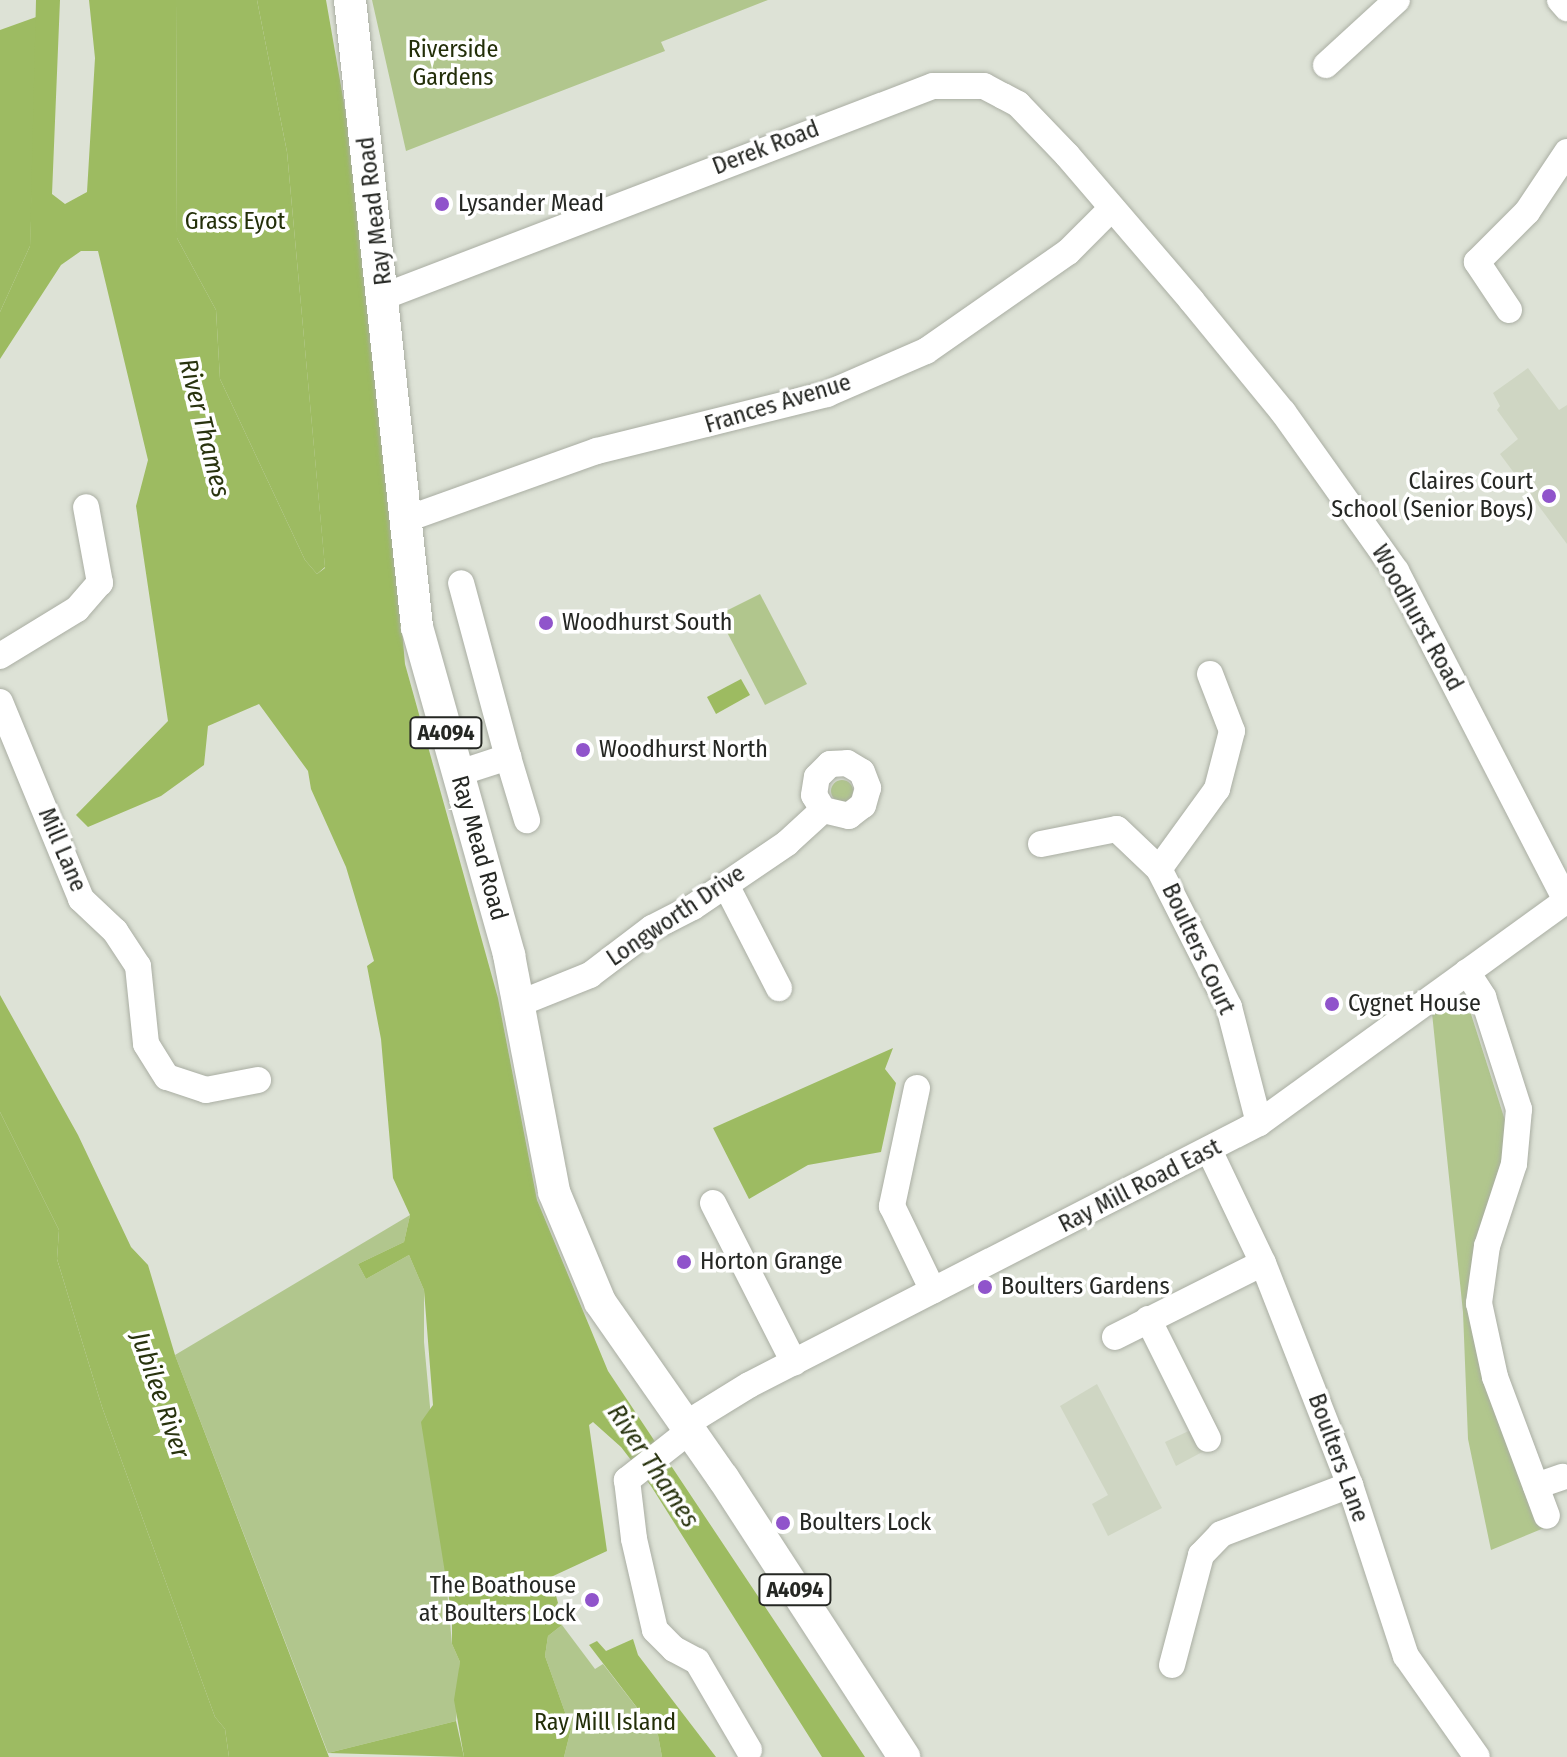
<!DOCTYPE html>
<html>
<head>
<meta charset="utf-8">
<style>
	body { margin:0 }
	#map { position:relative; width:1567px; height:1757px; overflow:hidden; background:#dde2d6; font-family:"Fira Sans Condensed",sans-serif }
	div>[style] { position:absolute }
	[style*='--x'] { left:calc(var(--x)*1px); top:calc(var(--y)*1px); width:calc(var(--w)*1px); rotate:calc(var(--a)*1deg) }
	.built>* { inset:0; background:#cfd6c3 }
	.green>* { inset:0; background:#b1c68d }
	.round { border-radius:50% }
	.forest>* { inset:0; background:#9dbb62 }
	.water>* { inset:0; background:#9dbb61 }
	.roads { filter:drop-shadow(0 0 2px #aaaea3) drop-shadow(0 0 2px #aaaea3) }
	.minor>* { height:26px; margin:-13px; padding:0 13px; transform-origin:13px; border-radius:13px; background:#fff }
	.major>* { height:32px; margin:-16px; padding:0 16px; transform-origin:16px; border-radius:16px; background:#fff }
	.dots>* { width:22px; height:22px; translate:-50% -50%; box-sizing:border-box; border:4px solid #fff; border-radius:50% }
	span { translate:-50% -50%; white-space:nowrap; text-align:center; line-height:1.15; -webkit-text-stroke:7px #fff; paint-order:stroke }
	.shield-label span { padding:2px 6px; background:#fff; border:2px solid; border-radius:6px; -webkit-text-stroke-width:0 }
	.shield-label { font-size:22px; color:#252723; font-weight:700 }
	.park-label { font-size:24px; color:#232f09 }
	.street-label { font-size:24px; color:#252723 }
	.poi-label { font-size:24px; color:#252723 }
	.left { translate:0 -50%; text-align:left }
	.right { translate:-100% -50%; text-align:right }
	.water-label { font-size:26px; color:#28330e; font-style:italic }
</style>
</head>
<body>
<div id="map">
	<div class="built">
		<div style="clip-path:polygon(1528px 368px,1559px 410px,1567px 405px,1567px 544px,1500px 454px,1518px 439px,1497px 410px,1500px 406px,1493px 393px)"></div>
		<div style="clip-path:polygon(1097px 1384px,1162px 1508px,1108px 1536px,1092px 1504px,1108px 1495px,1060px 1406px)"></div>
		<div style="clip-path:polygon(1193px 1429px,1206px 1450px,1176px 1466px,1165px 1442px)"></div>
	</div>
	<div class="green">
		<div style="clip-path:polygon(372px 0,768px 0,661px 42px,665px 51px,406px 151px)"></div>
		<div style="clip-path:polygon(760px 594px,807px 684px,765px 705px,718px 615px)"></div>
		<div class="round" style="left:831px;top:780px;width:22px;height:22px"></div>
		<div style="clip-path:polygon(1449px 1008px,1471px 1014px,1510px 1136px,1475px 1245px,1544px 1528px,1491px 1550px,1468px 1439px,1463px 1312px,1432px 1013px)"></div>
		<div style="clip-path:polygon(410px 1215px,404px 1242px,358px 1264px,366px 1279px,409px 1255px,424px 1290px,424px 1342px,452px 1644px,460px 1662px,456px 1721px,328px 1753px,175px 1355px)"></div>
		<div style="clip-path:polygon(562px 1625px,595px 1669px,603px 1664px,658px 1735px,662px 1757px,564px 1757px,571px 1729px,545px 1656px,548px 1636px)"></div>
	</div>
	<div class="forest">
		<div style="clip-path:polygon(176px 0,257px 0,287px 152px,325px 567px,317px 574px,305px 560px,220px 379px,216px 310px,177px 238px)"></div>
		<div style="clip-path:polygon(39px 16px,30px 246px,0 312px,0 30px)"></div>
		<div style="clip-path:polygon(893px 1048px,885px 1069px,896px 1083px,881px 1152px,808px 1165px,749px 1199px,713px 1128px)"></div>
		<div style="clip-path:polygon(0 1112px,59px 1230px,57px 1259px,102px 1407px,215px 1717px,225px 1729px,229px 1757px,0 1757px)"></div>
		<div style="clip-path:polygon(456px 1721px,464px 1757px,328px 1753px)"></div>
	</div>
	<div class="water">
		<div style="clip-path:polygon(36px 0,60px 0,52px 194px,65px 204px,87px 192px,95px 58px,89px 0,176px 0,177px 238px,216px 310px,220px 379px,305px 560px,317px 574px,325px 568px,287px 152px,257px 0,326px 0,369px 246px,405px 664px,498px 998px,537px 1200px,608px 1371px,865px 1757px,822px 1757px,651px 1486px,621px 1447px,593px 1422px,589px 1425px,607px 1551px,551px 1577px,558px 1603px,551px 1612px,562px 1625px,548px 1636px,545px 1656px,571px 1729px,564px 1757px,464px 1757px,454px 1700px,460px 1662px,452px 1644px,452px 1617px,421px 1422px,433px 1405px,424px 1290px,409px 1255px,366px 1279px,358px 1264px,404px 1242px,410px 1215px,393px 1178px,381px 1039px,367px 966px,374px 961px,346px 867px,311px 789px,308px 771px,259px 704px,208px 726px,204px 765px,161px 796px,88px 827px,76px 815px,168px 721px,136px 506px,148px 460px,98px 251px,81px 251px,61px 265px,0 359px,0 312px,30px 246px)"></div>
		<div style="clip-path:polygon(741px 679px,750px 695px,716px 714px,707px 697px)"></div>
		<div style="clip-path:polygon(0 995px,78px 1135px,131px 1247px,148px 1265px,175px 1355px,329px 1757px,229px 1757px,225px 1729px,215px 1717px,102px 1407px,57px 1259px,59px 1230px,0 1112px)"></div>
		<div style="clip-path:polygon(633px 1639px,638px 1655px,716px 1757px,662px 1757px,658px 1735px,589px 1645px,597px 1641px,606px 1651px)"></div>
	</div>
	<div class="roads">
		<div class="minor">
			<div style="--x:1560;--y:0;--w:11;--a:49"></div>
			<div style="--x:1326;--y:65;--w:96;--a:-42.5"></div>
			<div style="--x:385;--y:296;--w:587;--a:-20.97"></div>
			<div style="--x:933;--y:86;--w:51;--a:0"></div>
			<div style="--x:984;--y:86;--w:21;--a:28"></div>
			<div style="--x:1003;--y:96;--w:17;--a:28"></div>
			<div style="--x:1018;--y:104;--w:71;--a:46.1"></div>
			<div style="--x:1067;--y:155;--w:192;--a:49.4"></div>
			<div style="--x:1192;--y:301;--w:144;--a:50.7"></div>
			<div style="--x:1283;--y:412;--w:195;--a:54.6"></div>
			<div style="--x:1396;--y:571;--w:371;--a:62.7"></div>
			<div style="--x:1509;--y:310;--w:58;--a:-123.7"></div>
			<div style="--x:1477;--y:262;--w:71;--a:-45"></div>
			<div style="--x:1527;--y:212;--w:72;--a:-56.3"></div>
			<div style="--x:404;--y:520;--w:205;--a:-19.7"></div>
			<div style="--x:597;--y:451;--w:237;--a:-13.9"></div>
			<div style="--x:827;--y:394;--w:108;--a:-23.5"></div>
			<div style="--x:926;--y:351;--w:173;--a:-34.9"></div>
			<div style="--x:1068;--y:252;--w:62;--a:-45"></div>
			<div style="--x:0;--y:656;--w:90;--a:-31.4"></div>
			<div style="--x:77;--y:609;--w:35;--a:-49"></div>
			<div style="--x:100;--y:583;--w:77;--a:-100.4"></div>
			<div style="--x:1210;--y:674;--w:61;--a:68.9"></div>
			<div style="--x:1232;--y:731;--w:60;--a:104.5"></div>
			<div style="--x:1217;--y:789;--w:99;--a:125.9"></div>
			<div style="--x:1159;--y:869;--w:155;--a:63.1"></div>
			<div style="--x:1229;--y:1007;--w:120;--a:75.5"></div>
			<div style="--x:0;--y:702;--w:213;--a:67.6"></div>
			<div style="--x:81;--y:899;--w:47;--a:43.3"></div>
			<div style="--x:115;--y:931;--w:42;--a:56.7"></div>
			<div style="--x:138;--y:966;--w:78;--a:84.1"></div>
			<div style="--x:146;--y:1044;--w:39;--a:58"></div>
			<div style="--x:167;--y:1077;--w:41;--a:18.4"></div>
			<div style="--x:206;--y:1090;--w:53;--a:-10.9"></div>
			<div style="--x:508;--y:757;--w:66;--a:73.2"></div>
			<div style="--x:459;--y:773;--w:52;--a:-18.1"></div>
			<div style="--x:508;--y:757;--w:180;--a:-105.1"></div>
			<div style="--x:1041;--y:844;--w:77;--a:-11.2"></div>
			<div style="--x:1117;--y:829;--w:58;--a:43.6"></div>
			<div style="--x:726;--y:885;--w:116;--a:62.8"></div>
			<div style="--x:1467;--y:972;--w:30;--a:57"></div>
			<div style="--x:1483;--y:997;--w:118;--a:72.2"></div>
			<div style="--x:1519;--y:1109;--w:55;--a:95.2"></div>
			<div style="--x:1514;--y:1164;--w:86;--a:108.2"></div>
			<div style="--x:1487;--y:1246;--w:58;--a:98"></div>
			<div style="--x:1479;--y:1303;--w:76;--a:77.8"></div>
			<div style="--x:1495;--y:1377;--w:148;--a:69.5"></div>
			<div style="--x:518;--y:1004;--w:78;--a:-21.9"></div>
			<div style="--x:590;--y:975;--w:78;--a:-37.2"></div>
			<div style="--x:652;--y:928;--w:46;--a:-27.1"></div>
			<div style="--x:693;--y:907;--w:114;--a:-34.2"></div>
			<div style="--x:787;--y:843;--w:49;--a:-42.5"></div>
			<div style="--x:823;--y:810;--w:17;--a:-121"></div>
			<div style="--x:814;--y:795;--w:18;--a:-81"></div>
			<div style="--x:817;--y:777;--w:18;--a:-45"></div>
			<div style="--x:830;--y:764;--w:17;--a:-3"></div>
			<div style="--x:847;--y:763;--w:17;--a:31"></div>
			<div style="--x:862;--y:772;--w:17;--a:69"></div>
			<div style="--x:868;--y:788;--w:18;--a:106"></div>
			<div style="--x:863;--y:805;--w:18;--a:142"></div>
			<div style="--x:849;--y:816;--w:27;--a:-167"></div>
			<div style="--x:917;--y:1088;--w:121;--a:102"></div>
			<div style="--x:892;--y:1206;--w:94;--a:64.2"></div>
			<div style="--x:1210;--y:1152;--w:123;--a:64.5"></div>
			<div style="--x:1263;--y:1263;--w:238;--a:68.6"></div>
			<div style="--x:1350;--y:1485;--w:180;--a:71.9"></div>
			<div style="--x:1406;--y:1656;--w:123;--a:54.9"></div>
			<div style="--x:713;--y:1203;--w:179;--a:63.1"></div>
			<div style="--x:1148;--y:1319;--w:134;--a:63.4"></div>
			<div style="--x:1115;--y:1337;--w:165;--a:-26.6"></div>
			<div style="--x:684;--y:1425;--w:76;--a:-31.6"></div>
			<div style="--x:749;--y:1385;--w:573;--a:-27.19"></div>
			<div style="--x:1259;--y:1123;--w:380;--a:-35.9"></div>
			<div style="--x:688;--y:1432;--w:78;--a:141.8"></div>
			<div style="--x:627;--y:1480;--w:59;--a:83.2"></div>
			<div style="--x:634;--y:1539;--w:93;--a:77"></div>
			<div style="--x:655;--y:1630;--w:27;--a:45"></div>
			<div style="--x:674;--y:1649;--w:26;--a:28"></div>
			<div style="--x:697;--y:1661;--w:103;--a:59.7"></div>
			<div style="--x:1536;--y:1486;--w:28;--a:-19"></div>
			<div style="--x:1172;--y:1665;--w:114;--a:-75.2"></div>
			<div style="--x:1201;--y:1555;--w:29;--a:-46"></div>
			<div style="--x:1221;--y:1534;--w:138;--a:-20.8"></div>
		</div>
		<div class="major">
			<div style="--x:350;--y:0;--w:631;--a:83.9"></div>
			<div style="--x:417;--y:627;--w:341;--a:74.3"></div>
			<div style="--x:509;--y:955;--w:241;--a:79.2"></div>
			<div style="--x:554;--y:1192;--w:119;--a:67.3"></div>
			<div style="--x:600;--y:1302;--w:215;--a:55.1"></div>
			<div style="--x:723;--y:1478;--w:333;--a:57"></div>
		</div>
	</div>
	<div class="dots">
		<div style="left:442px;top:204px;background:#9054cb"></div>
		<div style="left:1549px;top:496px;background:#9054cb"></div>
		<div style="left:546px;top:623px;background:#9054cb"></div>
		<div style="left:583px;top:750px;background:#9054cb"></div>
		<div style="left:1332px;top:1004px;background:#9054cb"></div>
		<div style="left:684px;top:1262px;background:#9054cb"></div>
		<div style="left:985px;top:1287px;background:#9054cb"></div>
		<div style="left:783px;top:1523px;background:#9054cb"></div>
		<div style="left:592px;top:1600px;background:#9054cb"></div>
	</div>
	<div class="shield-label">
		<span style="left:446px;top:733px">A4094</span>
		<span style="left:795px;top:1590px">A4094</span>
	</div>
	<div class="park-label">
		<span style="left:453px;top:64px">Riverside<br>Gardens</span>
		<span style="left:235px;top:222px">Grass Eyot</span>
		<span style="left:605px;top:1723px">Ray Mill Island</span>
	</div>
	<div class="street-label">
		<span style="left:766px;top:148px;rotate:-21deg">Derek Road</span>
		<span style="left:375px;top:211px;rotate:-97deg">Ray Mead Road</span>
		<span style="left:778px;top:404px;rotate:-17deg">Frances Avenue</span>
		<span style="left:1417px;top:618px;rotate:61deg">Woodhurst Road</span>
		<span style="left:479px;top:848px;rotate:74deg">Ray Mead Road</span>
		<span style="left:62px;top:850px;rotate:67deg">Mill Lane</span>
		<span style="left:676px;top:916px;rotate:-34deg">Longworth Drive</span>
		<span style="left:1198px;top:949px;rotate:65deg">Boulters Court</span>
		<span style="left:1140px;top:1186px;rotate:-27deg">Ray Mill Road East</span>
		<span style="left:1338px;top:1458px;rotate:70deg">Boulters Lane</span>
	</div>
	<div class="poi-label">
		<span class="left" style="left:458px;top:204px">Lysander Mead</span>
		<span class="right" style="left:1533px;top:496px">Claires Court<br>School (Senior Boys)</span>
		<span class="left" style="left:562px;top:623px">Woodhurst South</span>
		<span class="left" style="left:599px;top:750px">Woodhurst North</span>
		<span class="left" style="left:1348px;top:1004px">Cygnet House</span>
		<span class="left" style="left:700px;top:1262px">Horton Grange</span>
		<span class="left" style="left:1001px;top:1287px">Boulters Gardens</span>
		<span class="left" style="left:799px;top:1523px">Boulters Lock</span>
		<span class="right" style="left:576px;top:1600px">The Boathouse<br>at Boulters Lock</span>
	</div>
	<div class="water-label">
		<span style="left:204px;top:428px;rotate:76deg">River Thames</span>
		<span style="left:160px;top:1395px;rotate:71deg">Jubilee River</span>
		<span style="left:653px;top:1466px;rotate:56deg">River Thames</span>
	</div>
</div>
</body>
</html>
